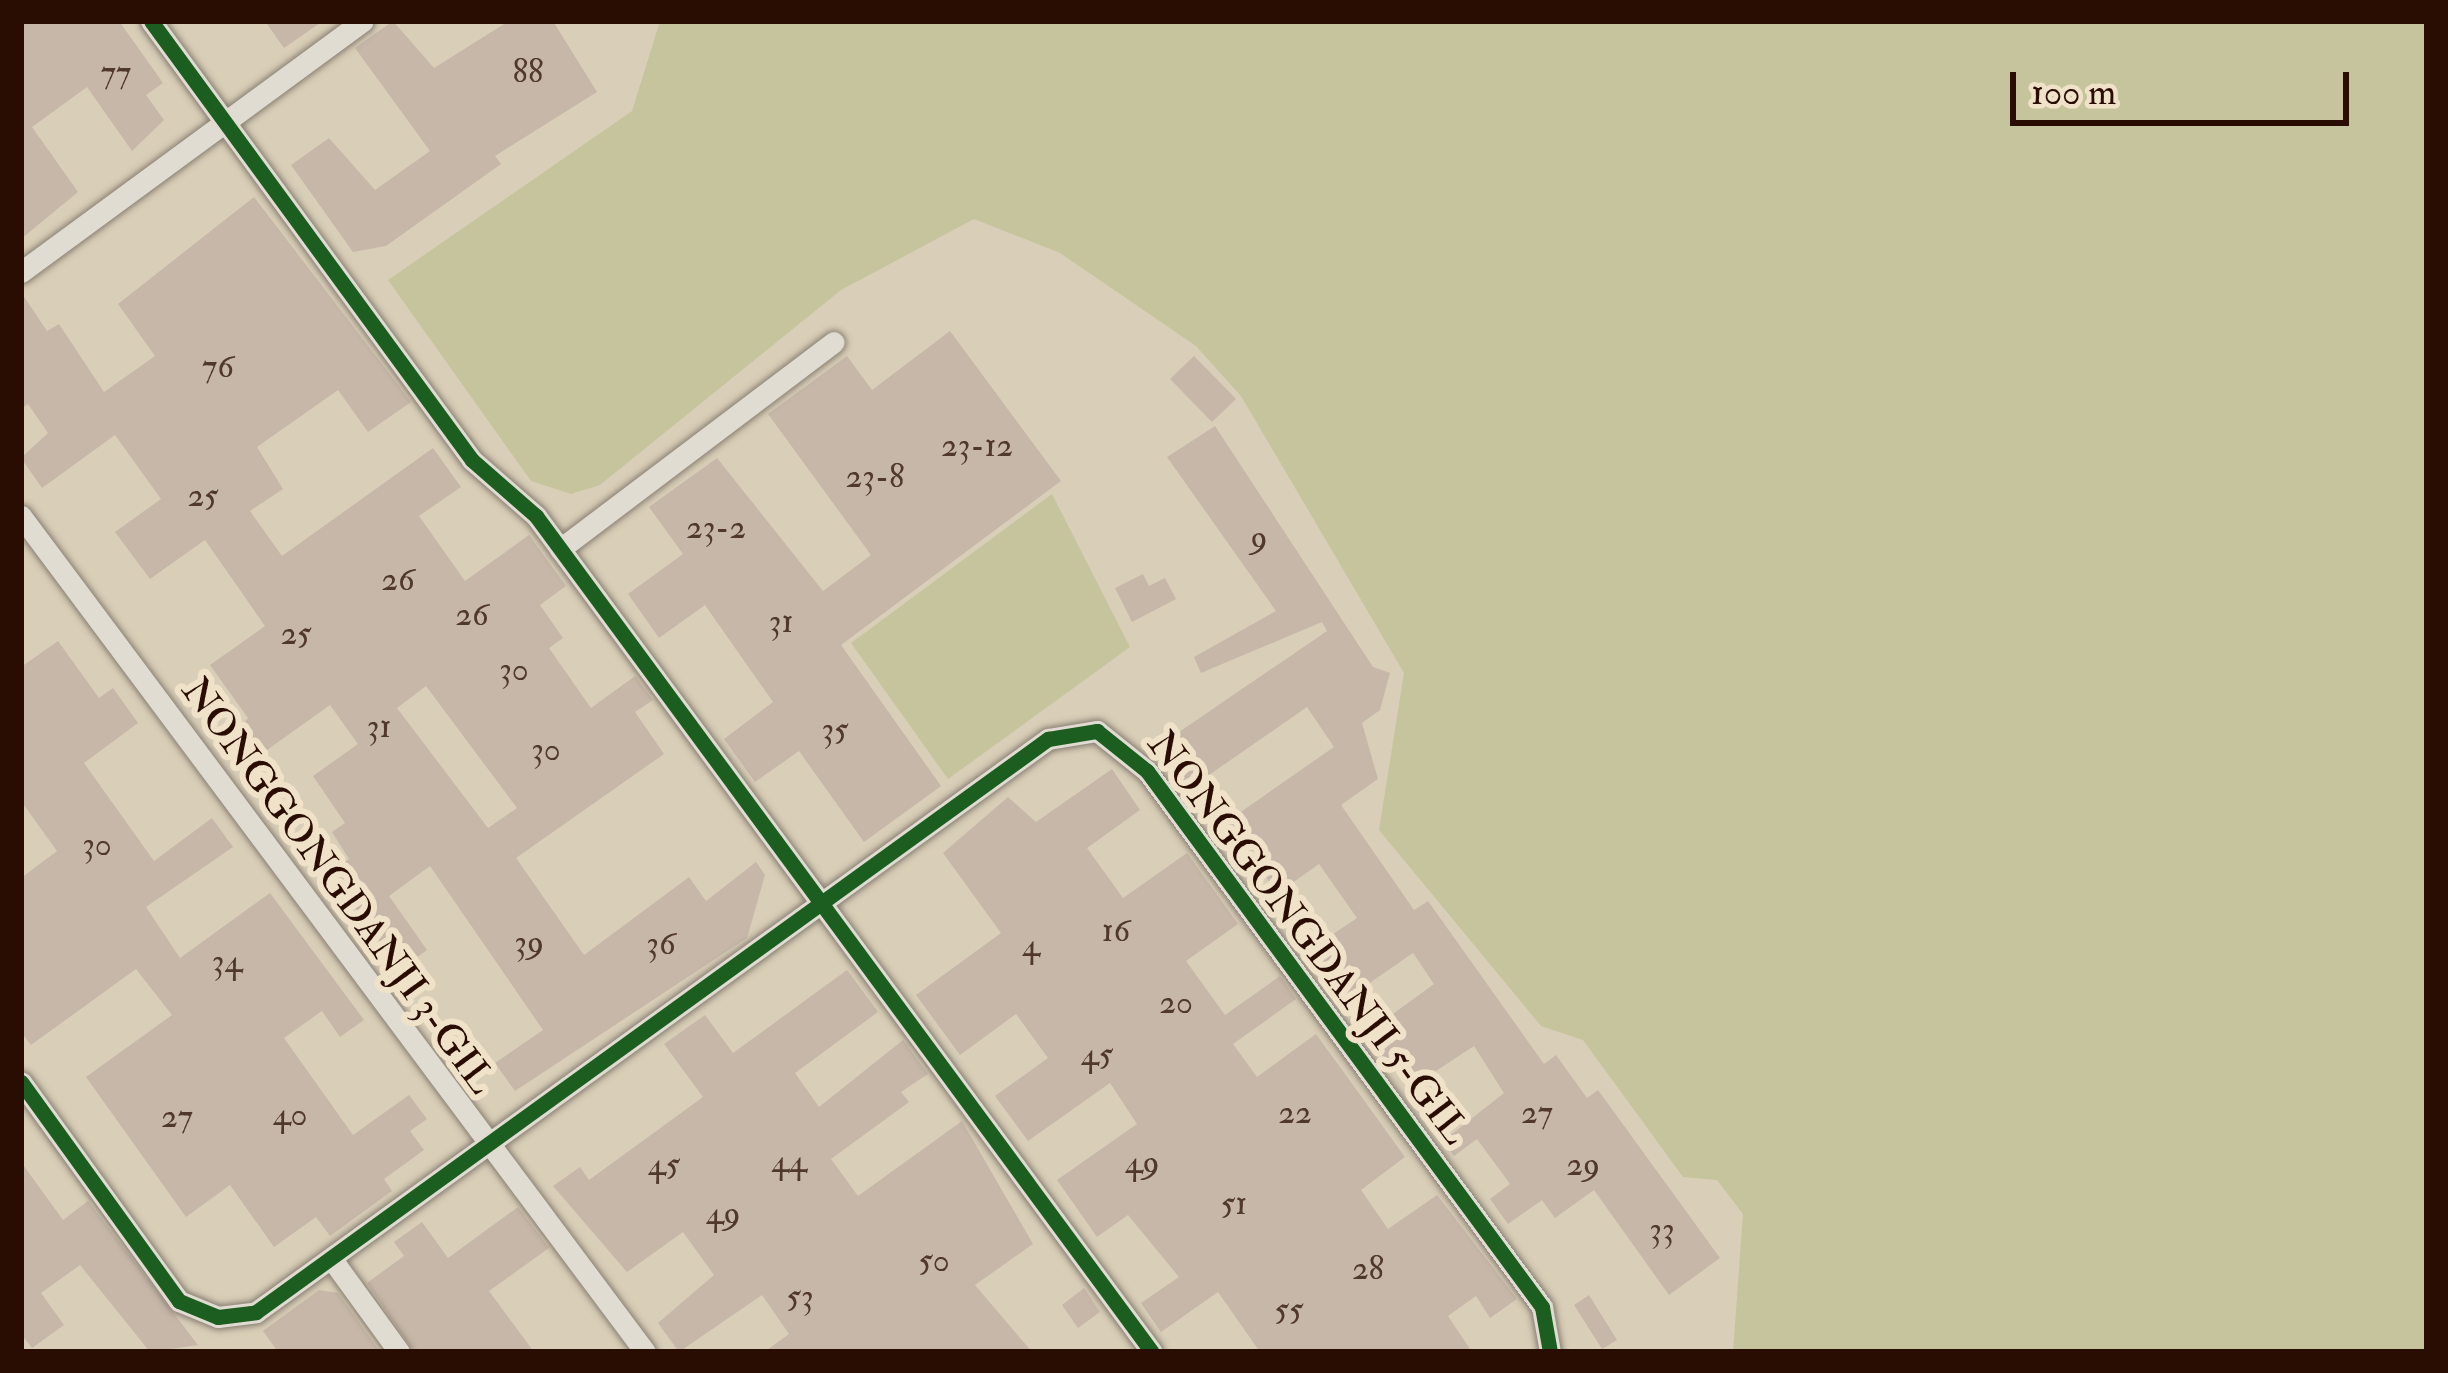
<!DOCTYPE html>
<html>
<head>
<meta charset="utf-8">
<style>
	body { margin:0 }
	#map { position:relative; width:2448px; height:1373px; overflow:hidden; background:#d9ceb8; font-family:"IM FELL Double Pica",serif }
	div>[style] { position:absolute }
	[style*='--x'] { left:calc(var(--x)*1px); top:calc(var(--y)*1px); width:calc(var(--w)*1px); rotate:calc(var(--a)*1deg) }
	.green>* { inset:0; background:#c6c49d }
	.building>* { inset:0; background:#c7b7a9 }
	.roads { filter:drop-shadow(0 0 3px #8a8073) drop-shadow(0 0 3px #8a8073) }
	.minor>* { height:21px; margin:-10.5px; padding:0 10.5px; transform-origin:10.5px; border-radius:10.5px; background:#e1dcd1 }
	.cycleway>* { height:15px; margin:-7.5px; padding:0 7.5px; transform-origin:7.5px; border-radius:7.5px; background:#1b5e20 }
	span { translate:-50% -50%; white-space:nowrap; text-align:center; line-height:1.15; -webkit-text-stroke:12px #efe2c8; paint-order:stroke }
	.number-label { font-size:33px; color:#51382c }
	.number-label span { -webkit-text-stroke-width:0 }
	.street-label { font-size:39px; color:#2a0d02 }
	.frame { position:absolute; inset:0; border:24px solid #2a0d02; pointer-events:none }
	.scale { position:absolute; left:2010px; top:72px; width:339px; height:54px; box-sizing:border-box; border:6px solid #2a0d02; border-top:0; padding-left:15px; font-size:36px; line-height:42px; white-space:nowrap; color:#2a0d02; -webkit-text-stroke:9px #efe2c8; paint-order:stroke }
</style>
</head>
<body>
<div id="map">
	<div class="green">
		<div style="clip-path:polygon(660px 21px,2427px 21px,2427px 1352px,1733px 1352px,1743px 1214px,1717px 1180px,1683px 1177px,1583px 1040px,1541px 1026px,1379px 830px,1404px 673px,1241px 396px,1196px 346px,1060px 253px,974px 219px,841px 290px,600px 485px,571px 494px,531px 481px,388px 280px,632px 111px)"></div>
		<div style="clip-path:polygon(1052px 494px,1130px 647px,948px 779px,851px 643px)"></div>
	</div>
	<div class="building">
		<div style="clip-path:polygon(21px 21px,119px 21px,163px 83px,146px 95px,164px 120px,132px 151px,87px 87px,32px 127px,78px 192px,21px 239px)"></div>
		<div style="clip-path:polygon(265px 21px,323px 21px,284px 48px)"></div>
		<div style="clip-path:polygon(393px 21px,434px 68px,509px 21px,553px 21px,597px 92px,495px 156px,501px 164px,386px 246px,353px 252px,291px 165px,329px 138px,375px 190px,430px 151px,355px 48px)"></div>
		<div style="clip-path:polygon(evenodd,254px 197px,411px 402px,368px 432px,338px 390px,257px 447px,283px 489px,250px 511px,282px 556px,433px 448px,461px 487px,419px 516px,465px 581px,529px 535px,566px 586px,540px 605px,563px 638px,549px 648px,591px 708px,635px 676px,653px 700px,635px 712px,664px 754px,516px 858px,584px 955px,689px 877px,706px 901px,756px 862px,765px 875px,747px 938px,515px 1091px,495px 1063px,543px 1030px,430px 866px,389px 896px,427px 950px,399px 970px,330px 872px,349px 859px,332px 832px,345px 823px,313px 776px,358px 744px,330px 705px,243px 767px,227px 743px,248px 718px,210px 665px,265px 626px,205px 540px,150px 579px,115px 532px,161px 499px,115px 435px,42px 488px,21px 458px,48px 433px,28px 404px,21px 409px,21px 292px,47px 331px,59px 324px,104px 392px,155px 356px,118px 304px,254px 197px,426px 686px,517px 808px,488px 828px,397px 708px,426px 686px)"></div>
		<div style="clip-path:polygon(950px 331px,1061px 481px,841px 645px,941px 786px,864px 842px,799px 751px,755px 782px,724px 739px,773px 702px,705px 605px,659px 638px,628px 594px,683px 554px,649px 507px,717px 458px,823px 591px,871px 555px,768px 414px,847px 356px,872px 390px)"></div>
		<div style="clip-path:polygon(1194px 356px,1236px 399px,1212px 422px,1170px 379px)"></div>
		<div style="clip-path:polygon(1215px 426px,1373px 667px,1390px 673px,1380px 710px,1362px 723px,1378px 779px,1341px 805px,1414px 910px,1428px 901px,1544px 1064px,1556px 1055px,1587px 1098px,1598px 1090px,1720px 1258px,1669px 1295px,1594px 1190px,1555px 1218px,1542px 1200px,1508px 1224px,1490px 1199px,1510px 1184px,1477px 1139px,1454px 1156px,1443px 1141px,1504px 1093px,1474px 1046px,1410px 1088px,1374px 1046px,1383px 1040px,1375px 1027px,1434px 984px,1413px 953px,1345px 1000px,1314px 947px,1357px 918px,1319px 864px,1278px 893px,1225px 823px,1334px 747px,1307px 707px,1186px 791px,1157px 747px,1327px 631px,1322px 622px,1201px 673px,1194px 657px,1276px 611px,1167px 457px)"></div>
		<div style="clip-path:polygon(1143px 574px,1149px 586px,1165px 578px,1176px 599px,1132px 622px,1115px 588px)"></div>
		<div style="clip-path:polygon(58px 641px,99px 698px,113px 688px,138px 723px,84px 763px,154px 861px,212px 818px,233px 847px,146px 907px,180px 958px,270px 893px,364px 1020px,340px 1037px,322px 1011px,284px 1038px,353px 1135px,409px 1095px,427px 1119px,410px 1131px,424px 1150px,384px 1179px,392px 1191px,330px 1236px,316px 1217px,274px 1247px,230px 1185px,186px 1217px,86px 1077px,172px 1015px,136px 969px,31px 1045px,21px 1032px,21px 878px,57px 851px,21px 801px,21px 667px)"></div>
		<div style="clip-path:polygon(1112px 769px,1140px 810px,1087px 848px,1123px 898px,1187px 853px,1238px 924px,1186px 961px,1225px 1015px,1280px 976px,1296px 999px,1233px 1044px,1257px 1077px,1316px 1034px,1405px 1157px,1361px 1190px,1388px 1229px,1437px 1195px,1517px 1299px,1490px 1318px,1476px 1296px,1448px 1316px,1472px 1352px,1260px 1352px,1218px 1292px,1161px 1332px,1141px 1303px,1179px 1277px,1128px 1215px,1097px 1237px,1057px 1180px,1137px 1124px,1110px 1083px,1028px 1141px,995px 1096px,1048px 1058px,1016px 1014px,960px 1055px,916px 995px,1001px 933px,943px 853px,1008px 797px,1036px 822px)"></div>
		<div style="clip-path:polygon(847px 970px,878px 1012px,795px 1073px,819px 1107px,903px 1040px,928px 1074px,901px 1092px,909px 1102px,831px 1159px,858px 1196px,962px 1121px,1033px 1244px,975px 1285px,1032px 1352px,764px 1352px,789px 1334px,762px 1295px,679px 1352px,658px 1323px,714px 1275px,683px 1232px,627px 1272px,553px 1186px,580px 1167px,589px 1180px,703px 1097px,664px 1044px,705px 1015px,733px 1053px)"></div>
		<div style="clip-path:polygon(21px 1162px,63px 1220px,88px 1201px,198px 1345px,150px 1352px,80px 1265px,41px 1293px,64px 1325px,32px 1348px,21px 1334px)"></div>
		<div style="clip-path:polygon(518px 1207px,549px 1248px,489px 1291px,534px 1352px,414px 1352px,367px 1283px,404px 1256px,394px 1242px,422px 1222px,448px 1258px)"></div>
		<div style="clip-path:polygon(1084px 1288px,1100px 1312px,1078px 1328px,1062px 1305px)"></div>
		<div style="clip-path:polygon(319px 1290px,338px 1293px,380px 1352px,278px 1352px,263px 1331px)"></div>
		<div style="clip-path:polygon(1589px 1295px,1617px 1340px,1602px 1349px,1574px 1305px)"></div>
	</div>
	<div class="roads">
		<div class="minor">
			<div style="--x:151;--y:21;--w:544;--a:53.83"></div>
			<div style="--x:472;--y:460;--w:85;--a:41.2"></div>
			<div style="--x:536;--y:516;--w:1038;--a:53.62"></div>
			<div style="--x:21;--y:272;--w:424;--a:-36.3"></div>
			<div style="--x:21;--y:516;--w:1043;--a:53.26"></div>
			<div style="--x:560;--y:549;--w:343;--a:-37.1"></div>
			<div style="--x:21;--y:1082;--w:270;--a:54.2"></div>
			<div style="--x:179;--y:1301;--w:42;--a:22.3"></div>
			<div style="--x:218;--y:1317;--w:38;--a:-7"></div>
			<div style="--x:256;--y:1312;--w:978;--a:-35.89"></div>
			<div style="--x:1048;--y:739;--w:50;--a:-9.3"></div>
			<div style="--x:1097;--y:731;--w:64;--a:38.7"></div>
			<div style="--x:1147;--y:771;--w:666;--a:53.61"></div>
			<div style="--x:1542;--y:1307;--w:46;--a:79.9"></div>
			<div style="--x:331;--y:1258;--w:116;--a:54.1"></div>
		</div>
	</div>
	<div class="cycleway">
		<div style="--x:151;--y:21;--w:544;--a:53.83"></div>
		<div style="--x:472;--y:460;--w:85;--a:41.2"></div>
		<div style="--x:536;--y:516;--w:1038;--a:53.62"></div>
		<div style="--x:21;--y:1082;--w:270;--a:54.2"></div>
		<div style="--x:179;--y:1301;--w:42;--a:22.3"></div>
		<div style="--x:218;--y:1317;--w:38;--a:-7"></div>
		<div style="--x:256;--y:1312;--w:978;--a:-35.89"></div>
		<div style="--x:1048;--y:739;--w:50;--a:-9.3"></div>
		<div style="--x:1097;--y:731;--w:64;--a:38.7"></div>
		<div style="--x:1147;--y:771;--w:666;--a:53.61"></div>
		<div style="--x:1542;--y:1307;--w:46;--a:79.9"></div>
	</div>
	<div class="number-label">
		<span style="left:528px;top:72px">88</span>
		<span style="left:116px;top:73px">77</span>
		<span style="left:218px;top:367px">76</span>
		<span style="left:977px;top:446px">23-12</span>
		<span style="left:875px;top:477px">23-8</span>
		<span style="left:203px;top:496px">25</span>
		<span style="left:716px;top:528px">23-2</span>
		<span style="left:1259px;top:538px">9</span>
		<span style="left:398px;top:580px">26</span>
		<span style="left:472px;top:615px">26</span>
		<span style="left:781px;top:622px">31</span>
		<span style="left:296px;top:634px">25</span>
		<span style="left:514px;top:670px">30</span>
		<span style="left:379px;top:727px">31</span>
		<span style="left:835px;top:730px">35</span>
		<span style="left:546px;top:750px">30</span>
		<span style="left:97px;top:845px">30</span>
		<span style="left:1116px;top:931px">16</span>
		<span style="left:529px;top:943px">39</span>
		<span style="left:661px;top:944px">36</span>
		<span style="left:1031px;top:946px">4</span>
		<span style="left:227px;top:962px">34</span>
		<span style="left:1176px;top:1003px">20</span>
		<span style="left:1097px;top:1055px">45</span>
		<span style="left:1295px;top:1113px">22</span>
		<span style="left:1537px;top:1113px">27</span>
		<span style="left:290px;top:1115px">40</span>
		<span style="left:177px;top:1117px">27</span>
		<span style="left:789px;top:1162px">44</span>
		<span style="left:1142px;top:1163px">49</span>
		<span style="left:664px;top:1165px">45</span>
		<span style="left:1583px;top:1165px">29</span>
		<span style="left:1234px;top:1204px">51</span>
		<span style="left:723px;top:1214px">49</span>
		<span style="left:1662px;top:1230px">33</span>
		<span style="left:934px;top:1261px">50</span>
		<span style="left:1368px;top:1269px">28</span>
		<span style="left:800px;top:1297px">53</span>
		<span style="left:1289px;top:1310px">55</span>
	</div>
	<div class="street-label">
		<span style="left:338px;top:886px;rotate:54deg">NONGGONGDANJI 3-GIL</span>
		<span style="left:1308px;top:938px;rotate:53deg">NONGGONGDANJI 5-GIL</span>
	</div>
	<div class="frame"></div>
	<div class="scale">100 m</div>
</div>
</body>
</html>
